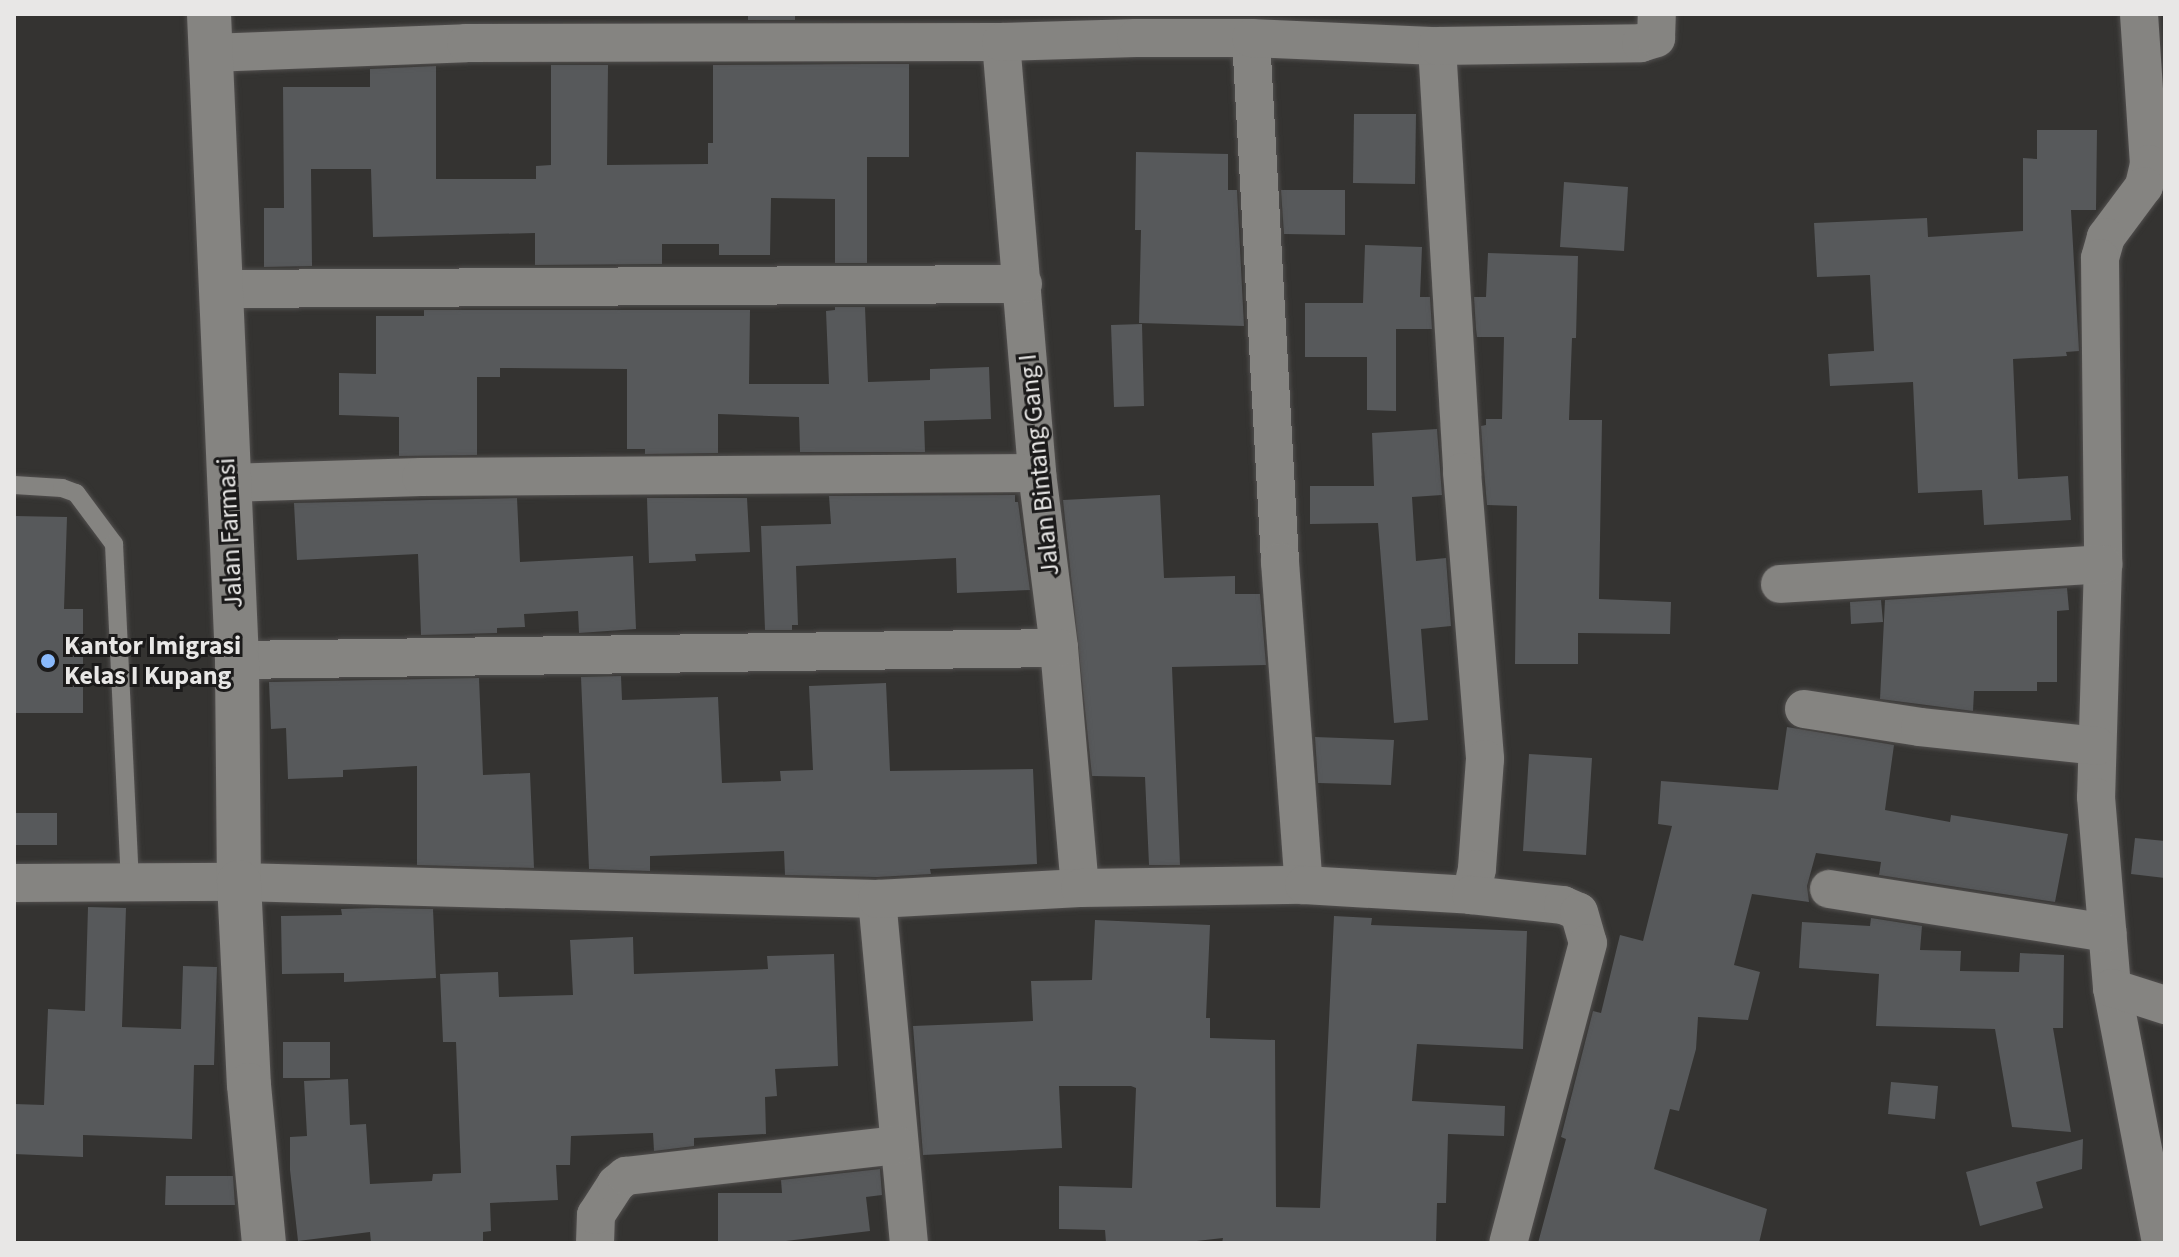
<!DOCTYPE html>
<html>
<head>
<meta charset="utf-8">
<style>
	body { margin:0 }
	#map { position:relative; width:2179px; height:1257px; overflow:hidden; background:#343331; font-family:"Source Sans 3",sans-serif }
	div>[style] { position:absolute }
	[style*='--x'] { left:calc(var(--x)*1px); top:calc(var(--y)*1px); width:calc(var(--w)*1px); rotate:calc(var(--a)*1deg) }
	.building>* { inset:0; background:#57595b }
	.roads { filter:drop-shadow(0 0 2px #514f4e) drop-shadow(0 0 2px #514f4e) }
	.lane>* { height:18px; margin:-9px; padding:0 9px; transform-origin:9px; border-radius:9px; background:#858481 }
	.street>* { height:38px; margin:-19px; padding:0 19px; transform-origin:19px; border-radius:19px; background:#858481 }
	.secondary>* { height:44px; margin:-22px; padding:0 22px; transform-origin:22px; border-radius:22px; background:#858481 }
	.dots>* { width:22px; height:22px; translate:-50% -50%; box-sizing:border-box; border:4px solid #1b1a1a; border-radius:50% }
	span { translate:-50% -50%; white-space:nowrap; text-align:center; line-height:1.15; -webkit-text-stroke:6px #1b1a1a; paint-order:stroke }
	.street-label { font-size:26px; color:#e8e7e6 }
	.poi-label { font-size:26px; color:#e8e7e6; font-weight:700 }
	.left { translate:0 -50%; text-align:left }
	.frame { position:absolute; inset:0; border:16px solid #e8e7e6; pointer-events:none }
</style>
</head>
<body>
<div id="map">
	<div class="building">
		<div style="clip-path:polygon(748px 14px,795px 14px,795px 20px,748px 20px)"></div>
		<div style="clip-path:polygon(866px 64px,909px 64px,909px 157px,867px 157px,867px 263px,835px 263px,835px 199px,771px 198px,770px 255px,719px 255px,719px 244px,662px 244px,662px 264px,535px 265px,535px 233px,373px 237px,371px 169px,311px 169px,312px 266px,264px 267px,264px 208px,284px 208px,283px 87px,370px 87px,370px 69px,436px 66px,436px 179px,536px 179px,536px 166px,551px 165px,551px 65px,608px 65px,607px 165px,708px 164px,708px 143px,713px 143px,713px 65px)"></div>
		<div style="clip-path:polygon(1354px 114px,1416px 114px,1415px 184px,1353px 183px)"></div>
		<div style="clip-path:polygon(2037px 130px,2097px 130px,2096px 210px,2071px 210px,2079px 351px,2066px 352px,2067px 356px,2013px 359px,2018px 479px,2068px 476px,2071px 520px,1984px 525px,1982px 490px,1918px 493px,1913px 382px,1830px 386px,1828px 354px,1874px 351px,1870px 275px,1817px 277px,1814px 223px,1927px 218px,1928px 237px,2023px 231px,2023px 158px,2037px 159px)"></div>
		<div style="clip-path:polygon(1136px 152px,1228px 154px,1228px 190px,1237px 190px,1244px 326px,1139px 323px,1141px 230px,1135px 230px)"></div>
		<div style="clip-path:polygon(1564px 182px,1628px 187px,1624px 251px,1560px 247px)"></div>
		<div style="clip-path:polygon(1281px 190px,1345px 190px,1345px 235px,1284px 234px)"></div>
		<div style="clip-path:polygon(1365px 245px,1422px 247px,1420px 297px,1430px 297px,1432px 329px,1396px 329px,1396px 411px,1367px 410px,1367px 357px,1305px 357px,1305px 303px,1363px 303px)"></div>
		<div style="clip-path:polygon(1488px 253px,1578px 256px,1576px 338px,1572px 338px,1569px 420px,1602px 420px,1599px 599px,1671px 602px,1670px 634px,1578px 633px,1578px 664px,1515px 664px,1517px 506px,1487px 505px,1484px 470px,1481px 426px,1486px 425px,1486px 419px,1502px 419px,1504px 337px,1477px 337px,1476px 329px,1474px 297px,1486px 297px)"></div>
		<div style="clip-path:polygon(835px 307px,865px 307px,868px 382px,930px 380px,930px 369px,989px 367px,991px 419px,924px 421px,925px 452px,800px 452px,799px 417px,718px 414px,718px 453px,645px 454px,645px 449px,627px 449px,627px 369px,500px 368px,500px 377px,477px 377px,477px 455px,399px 456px,399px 417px,339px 415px,339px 373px,376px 374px,376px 316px,424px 316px,424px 310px,750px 310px,749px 384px,829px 384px,826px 311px,835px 310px)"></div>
		<div style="clip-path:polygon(1142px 324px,1144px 406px,1114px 407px,1111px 325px)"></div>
		<div style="clip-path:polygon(1437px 429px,1442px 495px,1412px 497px,1416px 561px,1446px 558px,1451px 626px,1421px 629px,1428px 720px,1394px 723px,1378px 523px,1310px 524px,1310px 486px,1374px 486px,1372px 433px)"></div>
		<div style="clip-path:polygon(1015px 495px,1015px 502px,1018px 502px,1030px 590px,957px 593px,956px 558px,796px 566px,798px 625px,792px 625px,792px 630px,765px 630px,761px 526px,831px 524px,829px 496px)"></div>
		<div style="clip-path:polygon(1160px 495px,1164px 578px,1235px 576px,1235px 594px,1260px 594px,1266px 665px,1172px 667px,1180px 865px,1149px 865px,1145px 777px,1092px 776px,1063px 500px)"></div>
		<div style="clip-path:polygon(517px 498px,520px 562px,633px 556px,636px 629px,579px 633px,578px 611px,524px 614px,525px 627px,497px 628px,497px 633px,421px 635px,418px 554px,297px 560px,294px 503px)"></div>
		<div style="clip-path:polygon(647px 498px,747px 498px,750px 552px,695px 554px,696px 561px,649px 563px)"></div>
		<div style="clip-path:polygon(14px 516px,67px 517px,64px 609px,83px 609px,83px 713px,14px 713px)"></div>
		<div style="clip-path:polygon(2067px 588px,2069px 610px,2057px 611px,2057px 682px,2037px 682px,2037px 691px,1974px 691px,1973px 711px,1880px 699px,1885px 600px)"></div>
		<div style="clip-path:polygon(1881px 600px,1883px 622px,1851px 624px,1850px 602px)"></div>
		<div style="clip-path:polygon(621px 676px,622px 700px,718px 697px,722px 783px,781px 781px,780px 771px,813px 770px,809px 686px,886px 683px,890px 771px,1033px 769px,1037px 864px,930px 869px,931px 874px,877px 877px,785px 875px,784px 851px,650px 856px,650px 871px,589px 869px,581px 677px)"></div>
		<div style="clip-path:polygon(479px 678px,483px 775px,530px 773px,534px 868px,417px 865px,417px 766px,343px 770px,343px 777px,288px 779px,286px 728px,271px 729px,269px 682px)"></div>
		<div style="clip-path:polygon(1787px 727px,1894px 745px,1885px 810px,1950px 822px,1951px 815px,2068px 834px,2055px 902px,1879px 875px,1881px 862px,1816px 853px,1807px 886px,1809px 902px,1752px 894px,1734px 965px,1760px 972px,1748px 1020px,1698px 1017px,1696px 1049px,1679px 1111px,1670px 1109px,1654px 1169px,1767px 1209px,1759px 1243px,1538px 1243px,1566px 1139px,1561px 1137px,1593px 1011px,1601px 1013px,1620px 935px,1643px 941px,1672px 826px,1658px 824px,1661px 781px,1778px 790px)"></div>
		<div style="clip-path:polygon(1315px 737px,1394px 740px,1391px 785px,1318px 783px)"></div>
		<div style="clip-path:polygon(1529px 754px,1592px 758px,1586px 855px,1523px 851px)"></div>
		<div style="clip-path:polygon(14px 813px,57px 813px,57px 845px,14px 845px)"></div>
		<div style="clip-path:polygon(2135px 838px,2165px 841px,2165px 878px,2131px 874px)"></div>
		<div style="clip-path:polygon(88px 907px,126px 908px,122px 1027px,181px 1029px,183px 966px,217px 967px,214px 1065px,194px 1065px,192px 1139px,83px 1135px,83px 1157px,14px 1154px,14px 1104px,44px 1105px,48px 1009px,85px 1011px)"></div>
		<div style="clip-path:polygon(376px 908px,433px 909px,436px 978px,344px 982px,344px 973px,282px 974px,281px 916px,342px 915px,341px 909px)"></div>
		<div style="clip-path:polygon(1334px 916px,1372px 918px,1371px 925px,1527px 931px,1523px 1049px,1417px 1044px,1412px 1101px,1505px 1106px,1504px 1136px,1448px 1134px,1446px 1203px,1437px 1203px,1436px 1243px,1222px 1243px,1223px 1238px,1179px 1243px,1106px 1243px,1105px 1230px,1059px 1229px,1059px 1186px,1132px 1188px,1136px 1088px,1131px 1086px,1059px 1086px,1062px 1148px,923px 1155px,913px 1026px,1033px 1021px,1031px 981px,1092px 980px,1095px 920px,1210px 925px,1206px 1018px,1210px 1018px,1210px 1038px,1275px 1040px,1276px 1207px,1320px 1208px)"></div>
		<div style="clip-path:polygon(1871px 918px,1922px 926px,1920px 950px,1961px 951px,1960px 971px,2019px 972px,2020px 953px,2064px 955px,2063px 1028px,2053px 1028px,2071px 1132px,2012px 1127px,1995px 1029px,1876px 1026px,1879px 974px,1799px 968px,1802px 922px,1870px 926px)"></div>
		<div style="clip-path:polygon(633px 937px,634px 974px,768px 969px,767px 956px,834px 954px,838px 1066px,775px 1069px,777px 1096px,765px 1097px,766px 1134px,694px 1138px,694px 1146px,654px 1151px,653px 1133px,571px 1136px,570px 1165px,556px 1165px,558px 1200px,490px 1203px,491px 1231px,483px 1232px,483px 1243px,371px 1243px,370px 1232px,298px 1241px,290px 1170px,290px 1137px,307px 1136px,304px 1081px,348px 1079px,350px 1125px,366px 1124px,370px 1184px,432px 1181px,433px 1174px,461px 1173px,456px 1042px,443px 1042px,440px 974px,498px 972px,499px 997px,573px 995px,570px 940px)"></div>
		<div style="clip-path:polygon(283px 1042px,330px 1042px,330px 1078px,283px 1078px)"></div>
		<div style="clip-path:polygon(1891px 1082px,1938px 1086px,1935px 1119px,1888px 1114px)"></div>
		<div style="clip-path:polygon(2083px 1139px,2082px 1169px,2036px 1182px,2043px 1208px,1980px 1226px,1966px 1172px)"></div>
		<div style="clip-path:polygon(880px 1169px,882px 1195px,866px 1197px,870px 1231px,769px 1243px,718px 1243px,718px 1193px,782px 1193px,781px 1180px)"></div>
		<div style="clip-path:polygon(166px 1176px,233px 1176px,235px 1205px,165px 1205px)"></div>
	</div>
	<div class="roads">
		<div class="lane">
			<div style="--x:14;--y:485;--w:48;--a:3.6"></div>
			<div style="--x:62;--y:488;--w:15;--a:20"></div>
			<div style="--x:76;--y:493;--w:64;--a:53.3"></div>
			<div style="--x:114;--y:544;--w:339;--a:87.3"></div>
		</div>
		<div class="street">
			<div style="--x:2139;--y:14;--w:150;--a:86.2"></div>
			<div style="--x:2149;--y:164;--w:23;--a:103"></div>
			<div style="--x:2144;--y:186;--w:64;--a:126.7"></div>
			<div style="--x:2106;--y:237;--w:22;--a:106"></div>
			<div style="--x:2100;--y:258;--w:306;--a:89.4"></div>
			<div style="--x:2103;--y:564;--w:233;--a:91.7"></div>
			<div style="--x:2096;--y:797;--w:192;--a:85.2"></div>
			<div style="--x:2112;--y:988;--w:260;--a:79.1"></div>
			<div style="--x:1251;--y:38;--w:525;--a:86.83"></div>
			<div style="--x:1280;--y:562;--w:324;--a:85.8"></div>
			<div style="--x:1001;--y:42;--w:433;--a:85.2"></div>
			<div style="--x:1037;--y:473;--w:176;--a:82.8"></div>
			<div style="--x:1059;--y:648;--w:241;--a:85"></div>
			<div style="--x:1437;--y:46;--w:427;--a:86.6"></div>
			<div style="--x:1462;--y:472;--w:288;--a:85.4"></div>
			<div style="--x:1485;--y:759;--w:110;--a:94.2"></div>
			<div style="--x:1477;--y:869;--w:27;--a:103"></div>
			<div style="--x:210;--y:53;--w:256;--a:-2.2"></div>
			<div style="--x:466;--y:43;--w:535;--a:-0.11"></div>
			<div style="--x:1001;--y:42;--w:135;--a:-1.7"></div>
			<div style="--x:1136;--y:38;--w:115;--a:0"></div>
			<div style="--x:1251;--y:38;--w:186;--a:2.5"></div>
			<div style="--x:1437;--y:46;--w:204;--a:-0.8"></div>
			<div style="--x:1641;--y:43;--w:16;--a:-18"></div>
			<div style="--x:1656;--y:38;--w:24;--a:-88"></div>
			<div style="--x:221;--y:289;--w:802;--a:-0.36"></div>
			<div style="--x:227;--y:483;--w:194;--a:-1.8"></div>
			<div style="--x:421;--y:477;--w:616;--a:-0.37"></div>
			<div style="--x:1780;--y:584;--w:324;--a:-3.5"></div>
			<div style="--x:237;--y:660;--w:822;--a:-0.84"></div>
			<div style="--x:1804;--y:709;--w:117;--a:8.8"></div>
			<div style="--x:1920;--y:727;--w:178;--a:6.1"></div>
			<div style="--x:14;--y:883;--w:225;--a:-0.3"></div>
			<div style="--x:239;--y:882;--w:638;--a:1.53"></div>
			<div style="--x:877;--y:899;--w:345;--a:84.7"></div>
			<div style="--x:1829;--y:889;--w:282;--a:9"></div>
			<div style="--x:877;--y:899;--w:203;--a:-3.1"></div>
			<div style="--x:1080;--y:888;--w:224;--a:-0.8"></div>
			<div style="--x:1304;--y:885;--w:167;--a:3.4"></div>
			<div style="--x:1471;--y:895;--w:93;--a:6.2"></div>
			<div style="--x:1563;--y:905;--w:17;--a:24"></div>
			<div style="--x:1579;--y:912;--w:32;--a:74"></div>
			<div style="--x:1588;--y:943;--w:310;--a:104.9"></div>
			<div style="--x:2112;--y:988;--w:56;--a:17.8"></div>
			<div style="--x:595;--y:1243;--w:28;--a:-88"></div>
			<div style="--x:596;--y:1215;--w:37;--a:-57"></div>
			<div style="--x:616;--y:1184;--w:13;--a:-39"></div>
			<div style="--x:626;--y:1176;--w:273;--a:-6.5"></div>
		</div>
		<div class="secondary">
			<div style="--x:209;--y:14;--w:647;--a:87.52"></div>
			<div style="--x:237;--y:660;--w:222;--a:89.5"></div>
			<div style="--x:239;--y:882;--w:203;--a:87.2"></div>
			<div style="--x:249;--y:1085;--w:159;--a:84.6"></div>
		</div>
	</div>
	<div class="dots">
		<div style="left:48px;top:661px;background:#8abafc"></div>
	</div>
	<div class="street-label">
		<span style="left:1039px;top:465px;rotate:-96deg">Jalan Bintang Gang I</span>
		<span style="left:230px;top:533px;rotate:-93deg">Jalan Farmasi</span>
	</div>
	<div class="poi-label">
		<span class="left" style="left:64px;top:661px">Kantor Imigrasi<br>Kelas I Kupang</span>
	</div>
	<div class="frame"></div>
</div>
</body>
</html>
